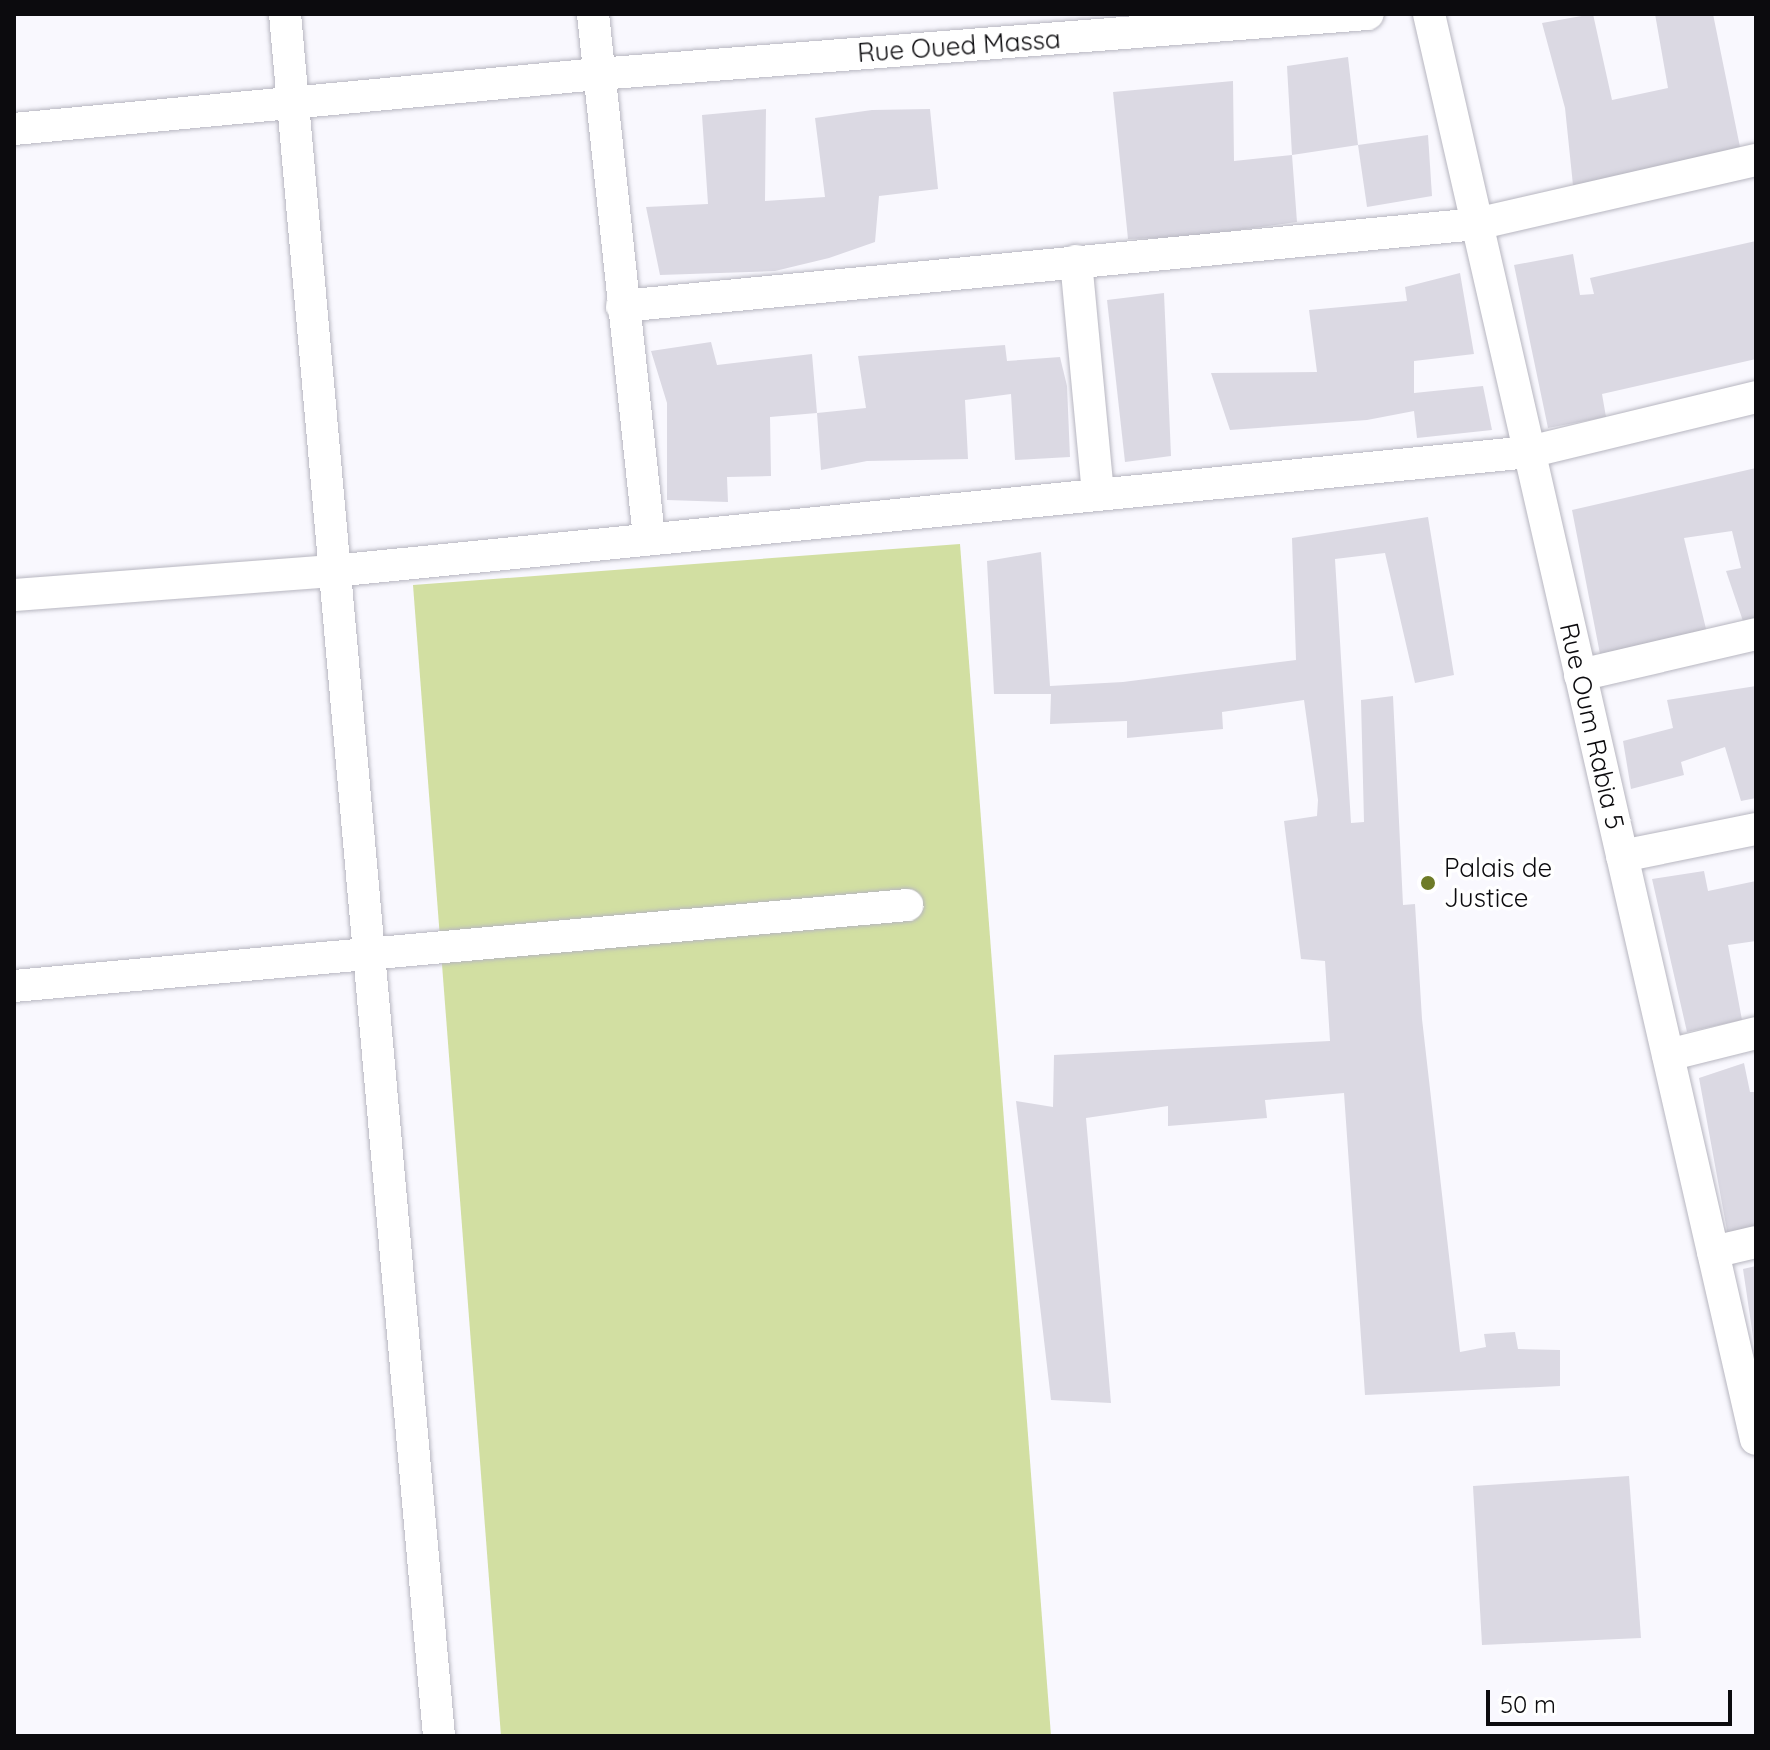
<!DOCTYPE html>
<html>
<head>
<meta charset="utf-8">
<style>
	body { margin:0 }
	#map { position:relative; width:1770px; height:1750px; overflow:hidden; background:#f9f8fe; font-family:Quicksand,sans-serif }
	div>[style] { position:absolute }
	[style*='--x'] { left:calc(var(--x)*1px); top:calc(var(--y)*1px); width:calc(var(--w)*1px); rotate:calc(var(--a)*1deg) }
	.green>* { inset:0; background:#d2dfa2 }
	.building>* { inset:0; background:#dbd9e3 }
	.roads { filter:drop-shadow(0 0 2px #b7b6c0) drop-shadow(0 0 2px #b7b6c0) }
	.minor>* { height:32px; margin:-16px; padding:0 16px; transform-origin:16px; border-radius:16px; background:#fff }
	.dots>* { width:22px; height:22px; translate:-50% -50%; box-sizing:border-box; border:4px solid #fff; border-radius:50% }
	span { translate:-50% -50%; white-space:nowrap; text-align:center; line-height:1.15; -webkit-text-stroke:7px #fff; paint-order:stroke }
	.street-label { font-size:26px; color:#0c0b0e }
	.poi-label { font-size:26px; color:#0c0b0e }
	.left { translate:0 -50%; text-align:left }
	.frame { position:absolute; inset:0; border:16px solid #0c0b0e; pointer-events:none }
	.scale { position:absolute; left:1486px; top:1690px; width:246px; height:36px; box-sizing:border-box; border:4px solid #0c0b0e; border-top:0; padding-left:10px; font-size:24px; line-height:28px; white-space:nowrap; color:#0c0b0e; -webkit-text-stroke:6px #fff; paint-order:stroke }
</style>
</head>
<body>
<div id="map">
	<div class="green">
		<div style="clip-path:polygon(960px 544px,1051px 1736px,501px 1736px,413px 585px)"></div>
	</div>
	<div class="building">
		<div style="clip-path:polygon(1593px 14px,1612px 100px,1668px 88px,1655px 14px,1713px 14px,1741px 152px,1574px 195px,1565px 108px,1542px 23px)"></div>
		<div style="clip-path:polygon(1348px 57px,1358px 145px,1292px 155px,1287px 66px)"></div>
		<div style="clip-path:polygon(1233px 81px,1234px 161px,1292px 155px,1297px 222px,1187px 237px,1128px 239px,1113px 92px)"></div>
		<div style="clip-path:polygon(766px 109px,765px 201px,825px 197px,815px 118px,872px 110px,930px 109px,938px 189px,879px 196px,875px 242px,829px 258px,775px 271px,660px 275px,646px 207px,708px 204px,702px 115px)"></div>
		<div style="clip-path:polygon(1428px 135px,1432px 196px,1367px 207px,1358px 145px)"></div>
		<div style="clip-path:polygon(1756px 241px,1756px 359px,1602px 394px,1606px 417px,1548px 428px,1514px 265px,1573px 254px,1580px 295px,1594px 294px,1590px 278px)"></div>
		<div style="clip-path:polygon(1460px 273px,1474px 354px,1414px 361px,1414px 393px,1483px 386px,1492px 430px,1417px 438px,1414px 411px,1367px 420px,1230px 430px,1211px 373px,1317px 372px,1309px 310px,1407px 301px,1405px 287px)"></div>
		<div style="clip-path:polygon(1164px 293px,1171px 456px,1125px 462px,1107px 300px)"></div>
		<div style="clip-path:polygon(711px 342px,717px 365px,812px 354px,817px 413px,770px 417px,771px 476px,727px 477px,728px 502px,667px 500px,667px 403px,651px 351px)"></div>
		<div style="clip-path:polygon(1005px 345px,1007px 361px,1060px 357px,1067px 386px,1070px 457px,1015px 460px,1011px 394px,965px 400px,968px 459px,867px 461px,821px 470px,817px 413px,866px 408px,858px 356px)"></div>
		<div style="clip-path:polygon(1756px 468px,1756px 624px,1745px 627px,1726px 571px,1741px 568px,1732px 531px,1684px 538px,1707px 633px,1600px 654px,1572px 510px)"></div>
		<div style="clip-path:polygon(1428px 517px,1454px 675px,1415px 683px,1385px 553px,1335px 559px,1351px 823px,1364px 822px,1361px 700px,1393px 696px,1403px 905px,1415px 904px,1422px 1019px,1460px 1352px,1486px 1347px,1484px 1334px,1515px 1332px,1518px 1349px,1560px 1350px,1560px 1386px,1365px 1395px,1344px 1093px,1265px 1100px,1267px 1118px,1168px 1126px,1168px 1106px,1086px 1118px,1111px 1403px,1051px 1400px,1016px 1101px,1053px 1107px,1054px 1055px,1330px 1041px,1325px 961px,1301px 959px,1284px 821px,1317px 816px,1318px 800px,1304px 700px,1222px 712px,1223px 729px,1127px 738px,1127px 721px,1050px 724px,1051px 694px,994px 694px,987px 561px,1041px 552px,1050px 686px,1123px 682px,1296px 660px,1292px 538px)"></div>
		<div style="clip-path:polygon(1756px 686px,1756px 798px,1741px 801px,1725px 747px,1681px 762px,1684px 775px,1631px 789px,1623px 741px,1673px 728px,1667px 700px)"></div>
		<div style="clip-path:polygon(1704px 871px,1708px 891px,1756px 881px,1756px 941px,1728px 945px,1742px 1020px,1687px 1032px,1652px 879px)"></div>
		<div style="clip-path:polygon(1744px 1063px,1750px 1092px,1756px 1092px,1756px 1231px,1728px 1236px,1699px 1078px)"></div>
		<div style="clip-path:polygon(1756px 1266px,1756px 1350px,1755px 1350px,1743px 1269px)"></div>
		<div style="clip-path:polygon(1629px 1476px,1641px 1638px,1482px 1645px,1473px 1486px)"></div>
	</div>
	<div class="roads">
		<div class="minor">
			<div style="--x:285;--y:14;--w:1729;--a:84.89"></div>
			<div style="--x:593;--y:14;--w:526;--a:83.89"></div>
			<div style="--x:1429;--y:14;--w:1462;--a:77.08"></div>
			<div style="--x:14;--y:129;--w:587;--a:-5.38"></div>
			<div style="--x:598;--y:74;--w:772;--a:-4.46"></div>
			<div style="--x:1076;--y:261;--w:234;--a:84.6"></div>
			<div style="--x:622;--y:306;--w:858;--a:-5.48"></div>
			<div style="--x:1476;--y:224;--w:287;--a:-12.9"></div>
			<div style="--x:14;--y:595;--w:320;--a:-4.3"></div>
			<div style="--x:333;--y:571;--w:1202;--a:-5.68"></div>
			<div style="--x:1529;--y:452;--w:234;--a:-13.6"></div>
			<div style="--x:1580;--y:675;--w:181;--a:-13.1"></div>
			<div style="--x:1622;--y:856;--w:137;--a:-11.4"></div>
			<div style="--x:14;--y:986;--w:897;--a:-5.18"></div>
			<div style="--x:1668;--y:1055;--w:91;--a:-14"></div>
			<div style="--x:1713;--y:1252;--w:44;--a:-13.1"></div>
		</div>
	</div>
	<div class="dots">
		<div style="left:1428px;top:883px;background:#6e7b28"></div>
	</div>
	<div class="street-label">
		<span style="left:959px;top:46px;rotate:-4deg">Rue Oued Massa</span>
		<span style="left:1592px;top:726px;rotate:77deg">Rue Oum Rabia 5</span>
	</div>
	<div class="poi-label">
		<span class="left" style="left:1444px;top:883px">Palais de<br>Justice</span>
	</div>
	<div class="frame"></div>
	<div class="scale">50 m</div>
</div>
</body>
</html>
